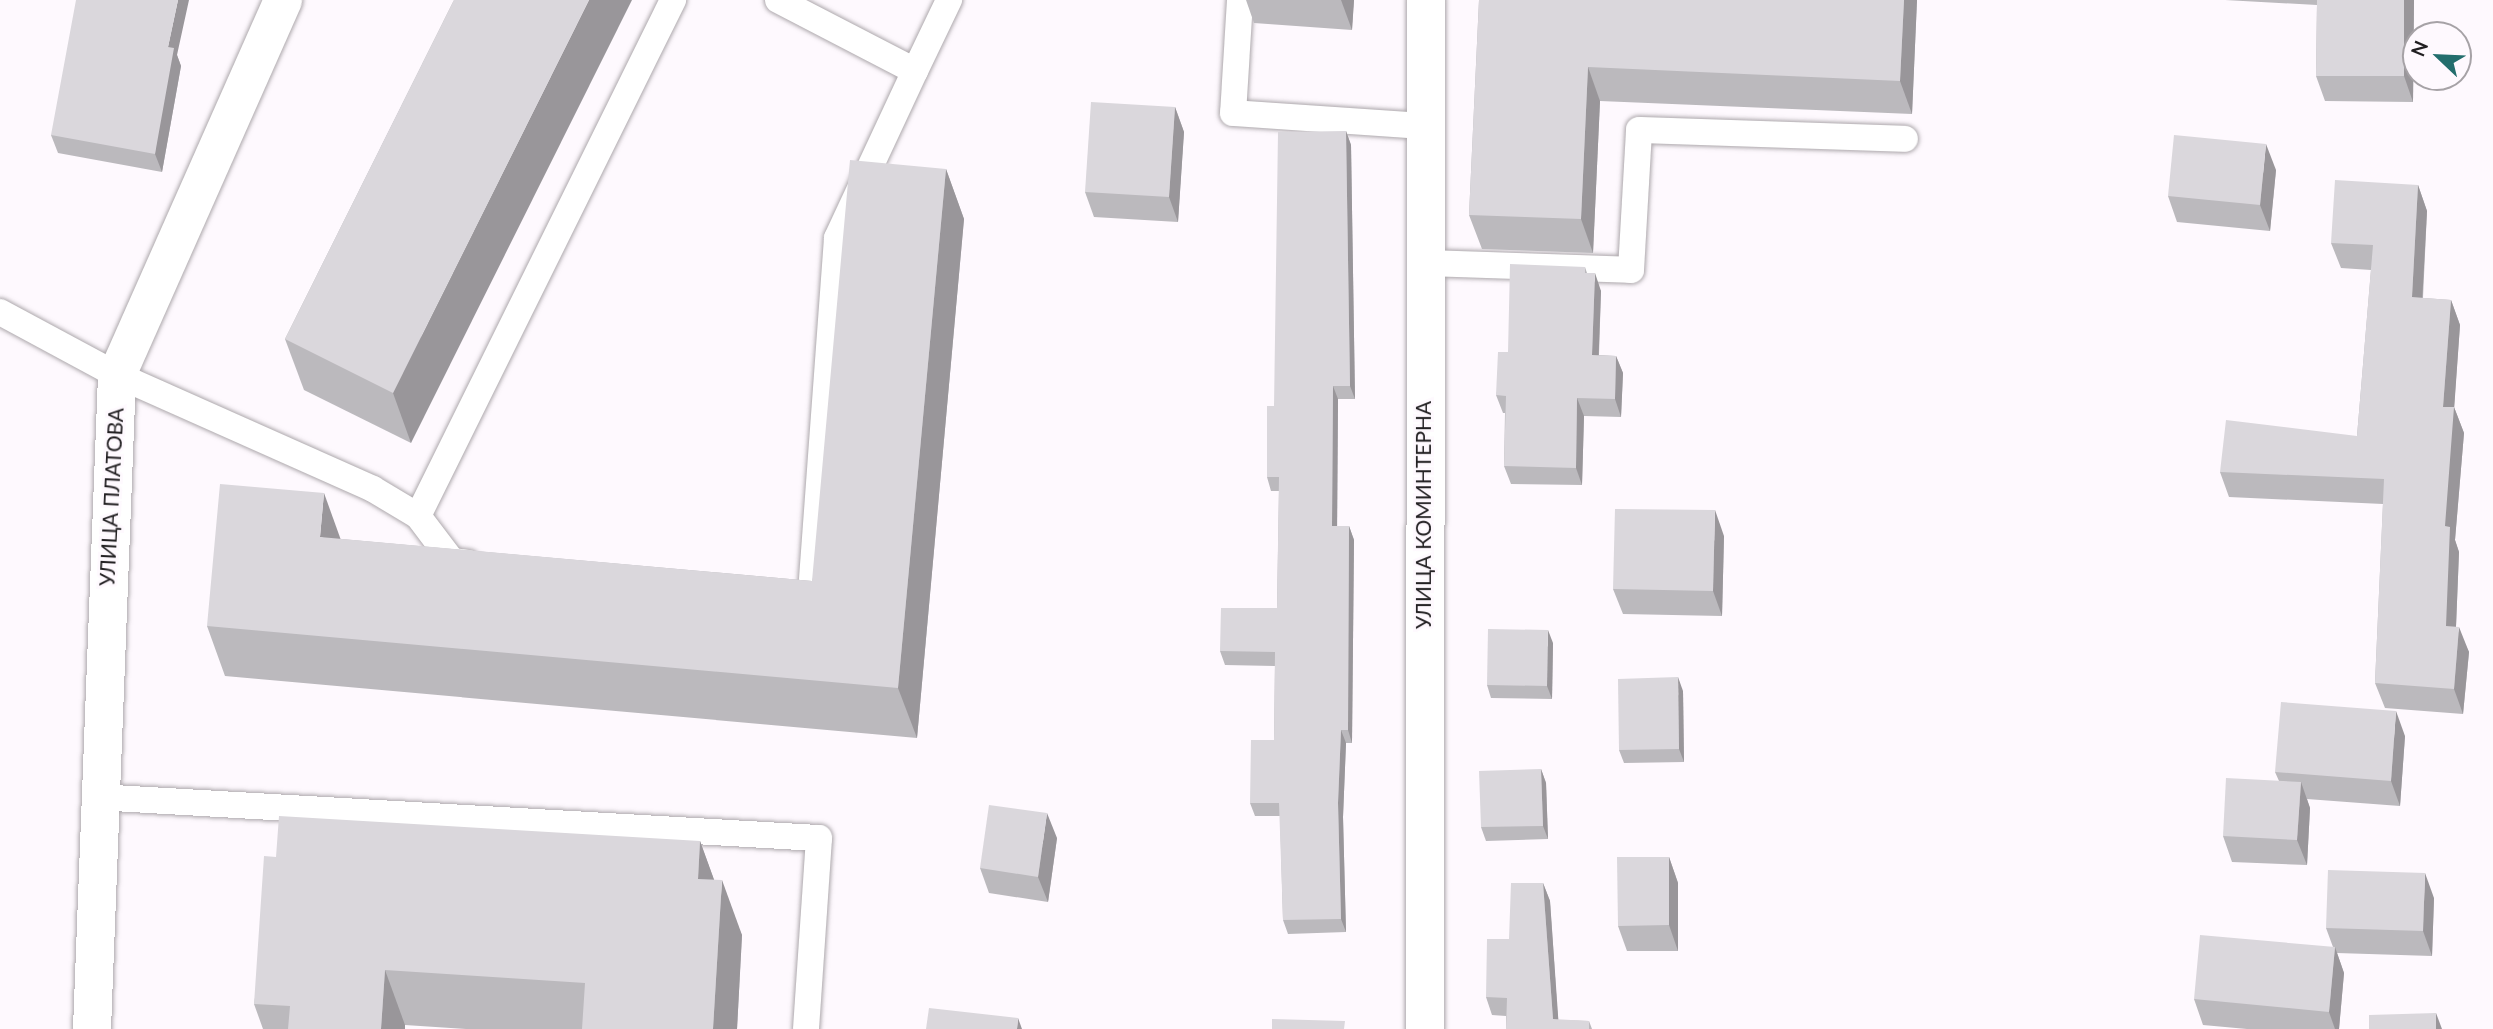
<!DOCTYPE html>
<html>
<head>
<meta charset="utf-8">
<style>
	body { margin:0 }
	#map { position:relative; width:2493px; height:1029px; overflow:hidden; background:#fef9fe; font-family:Lato,sans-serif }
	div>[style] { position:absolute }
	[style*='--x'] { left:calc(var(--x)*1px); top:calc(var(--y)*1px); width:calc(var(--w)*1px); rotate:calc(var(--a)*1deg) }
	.roads { filter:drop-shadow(0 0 2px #ada8ac) drop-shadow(0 0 2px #ada8ac) }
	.lane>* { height:26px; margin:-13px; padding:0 13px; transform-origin:13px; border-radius:13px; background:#fff }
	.secondary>* { height:38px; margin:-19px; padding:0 19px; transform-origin:19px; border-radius:19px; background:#fff }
	.wall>* { inset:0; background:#bbb9bd }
	.shaded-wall>* { inset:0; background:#99969a }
	.building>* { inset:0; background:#dad7dc }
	span { translate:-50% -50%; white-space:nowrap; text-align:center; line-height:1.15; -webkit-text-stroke:6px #fef9fe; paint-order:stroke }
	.street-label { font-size:21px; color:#211f21 }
	.north { position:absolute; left:2402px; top:21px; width:70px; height:70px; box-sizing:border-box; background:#fef9fe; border:2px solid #a6a2a6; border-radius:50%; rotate:293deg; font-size:19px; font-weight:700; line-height:28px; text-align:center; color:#211f21 }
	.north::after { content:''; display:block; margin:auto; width:24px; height:32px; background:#236e6d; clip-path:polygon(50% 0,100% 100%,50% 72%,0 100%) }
</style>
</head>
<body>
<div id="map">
	<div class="roads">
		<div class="lane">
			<div style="--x:778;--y:0;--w:154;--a:27.4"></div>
			<div style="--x:915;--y:71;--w:79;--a:-64.4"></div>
			<div style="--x:1240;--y:0;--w:113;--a:93.5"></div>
			<div style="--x:1233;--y:113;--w:192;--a:3.9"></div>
			<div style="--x:1425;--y:263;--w:206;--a:1.9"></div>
			<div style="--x:1631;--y:270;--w:140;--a:-86.7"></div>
			<div style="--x:1639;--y:130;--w:266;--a:1.9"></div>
			<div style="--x:0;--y:312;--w:133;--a:28.3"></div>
			<div style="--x:117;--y:375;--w:280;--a:24"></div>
			<div style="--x:373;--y:489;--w:52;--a:31"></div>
			<div style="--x:418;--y:516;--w:576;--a:-63.7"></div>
			<div style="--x:418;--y:516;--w:56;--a:52.9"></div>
			<div style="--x:452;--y:561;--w:16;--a:7"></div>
			<div style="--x:802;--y:605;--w:8;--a:7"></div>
			<div style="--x:810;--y:606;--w:369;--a:-85.8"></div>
			<div style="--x:837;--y:238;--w:184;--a:-65"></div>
			<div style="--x:96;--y:797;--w:724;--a:3.25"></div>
			<div style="--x:819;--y:838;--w:191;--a:93.9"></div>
		</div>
		<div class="secondary">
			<div style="--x:92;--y:1029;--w:654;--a:-87.81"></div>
			<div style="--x:117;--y:375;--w:410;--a:-66.1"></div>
			<div style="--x:1425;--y:1029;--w:1029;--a:-89.94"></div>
		</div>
	</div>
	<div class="wall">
		<div style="clip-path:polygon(454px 0,411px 443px,304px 390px,285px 339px)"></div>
		<div style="clip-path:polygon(1246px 0,1354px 0,1352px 30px,1254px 23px)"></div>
		<div style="clip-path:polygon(1479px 0,1917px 0,1912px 114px,1600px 101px,1593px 253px,1482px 249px,1469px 215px)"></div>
		<div style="clip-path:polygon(2225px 0,2414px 0,2413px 102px,2325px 101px,2316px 76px,2317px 5px)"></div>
		<div style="clip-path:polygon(177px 55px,181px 66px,162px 172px,58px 153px,51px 135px)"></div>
		<div style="clip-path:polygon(1175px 107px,1184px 132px,1178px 222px,1094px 217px,1085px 192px)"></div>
		<div style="clip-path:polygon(1346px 131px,1351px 145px,1355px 399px,1338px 399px,1337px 526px,1349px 526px,1354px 540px,1352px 743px,1346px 743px,1343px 817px,1346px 932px,1288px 934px,1283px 920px,1280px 816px,1255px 816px,1250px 803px,1274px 740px,1275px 666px,1225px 665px,1220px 651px,1277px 608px,1279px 491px,1271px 491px,1267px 477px,1274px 406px)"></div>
		<div style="clip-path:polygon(946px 169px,964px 219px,917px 738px,225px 676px,207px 626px,341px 539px,812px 581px)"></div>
		<div style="clip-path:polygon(2276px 170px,2270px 231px,2177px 222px,2168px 196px)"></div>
		<div style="clip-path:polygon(2418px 185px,2427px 211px,2423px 298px,2451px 300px,2460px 325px,2454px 407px,2464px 433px,2455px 540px,2459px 552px,2456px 627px,2469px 652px,2463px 714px,2385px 708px,2375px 683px,2383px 504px,2229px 497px,2220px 472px,2357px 436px,2371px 270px,2341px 268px,2331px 243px)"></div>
		<div style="clip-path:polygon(1585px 267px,1587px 273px,1601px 291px,1599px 355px,1616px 356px,1623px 373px,1621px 417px,1584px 416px,1582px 485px,1511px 484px,1504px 466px,1505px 413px,1503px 413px,1496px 395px,1508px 352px)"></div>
		<div style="clip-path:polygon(1724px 536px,1722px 616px,1623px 614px,1613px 589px)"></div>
		<div style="clip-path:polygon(1553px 643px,1552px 699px,1491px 698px,1487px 685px)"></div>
		<div style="clip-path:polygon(1683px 691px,1684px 762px,1624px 763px,1619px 750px)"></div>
		<div style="clip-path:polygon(2405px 736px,2400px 806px,2307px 799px,2310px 808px,2307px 865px,2232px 862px,2223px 836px,2279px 781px,2275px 772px)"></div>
		<div style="clip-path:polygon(1541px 769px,1546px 783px,1548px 839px,1486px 841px,1481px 827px)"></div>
		<div style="clip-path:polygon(1057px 838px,1048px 902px,989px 893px,980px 868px)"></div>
		<div style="clip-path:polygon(700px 841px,714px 880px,742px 935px,737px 1029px,466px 1029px,405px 1025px,405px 1029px,263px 1029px,254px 1004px,276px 857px)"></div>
		<div style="clip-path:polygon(1669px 857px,1678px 883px,1678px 951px,1627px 951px,1618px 926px)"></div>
		<div style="clip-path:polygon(1543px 883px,1550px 901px,1558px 1020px,1589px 1021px,1592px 1029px,1506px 1029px,1506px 1016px,1492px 1015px,1486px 997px,1509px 939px)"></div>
		<div style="clip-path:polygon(2434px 898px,2432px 956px,2337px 953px,2344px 973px,2339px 1029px,2247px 1029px,2203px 1025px,2194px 999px,2333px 947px,2326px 928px)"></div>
	</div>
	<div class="shaded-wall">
		<div style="clip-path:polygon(178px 0,189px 0,177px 55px,181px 66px,162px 172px,155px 154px,168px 47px)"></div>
		<div style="clip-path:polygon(589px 0,632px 0,411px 443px,393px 393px)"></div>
		<div style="clip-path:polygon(1341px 0,1354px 0,1352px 30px)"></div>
		<div style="clip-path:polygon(1904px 0,1917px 0,1912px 114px,1900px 81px)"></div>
		<div style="clip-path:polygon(2404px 0,2414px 0,2413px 102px,2404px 76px)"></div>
		<div style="clip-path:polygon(1588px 67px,1600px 101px,1593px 253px,1581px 219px)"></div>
		<div style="clip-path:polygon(1175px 107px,1184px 132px,1178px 222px,1169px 197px)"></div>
		<div style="clip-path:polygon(1346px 131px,1351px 145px,1355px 399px,1350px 386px)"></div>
		<div style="clip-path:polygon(2266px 144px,2276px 170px,2270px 231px,2260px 205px)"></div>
		<div style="clip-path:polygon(946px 169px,964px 219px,917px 738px,898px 688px)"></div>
		<div style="clip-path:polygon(2418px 185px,2427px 211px,2421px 322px,2412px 297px)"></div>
		<div style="clip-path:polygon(1595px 273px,1601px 291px,1598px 372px,1592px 355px)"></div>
		<div style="clip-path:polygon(2451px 300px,2460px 325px,2453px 425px,2454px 407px,2464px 433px,2455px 540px,2459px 552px,2455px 651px,2446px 626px,2443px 407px)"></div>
		<div style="clip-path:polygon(1616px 356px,1623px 373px,1621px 417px,1615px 399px)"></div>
		<div style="clip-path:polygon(1333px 386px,1338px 399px,1337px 539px,1332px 526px)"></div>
		<div style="clip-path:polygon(1577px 398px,1584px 416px,1582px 485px,1576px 468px)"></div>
		<div style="clip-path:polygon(324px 493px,342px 543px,320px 537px)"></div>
		<div style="clip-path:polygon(1715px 510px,1724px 536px,1722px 616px,1713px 591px)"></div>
		<div style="clip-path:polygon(1349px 526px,1354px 540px,1352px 743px,1348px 730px)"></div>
		<div style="clip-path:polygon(2459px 627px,2469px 652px,2463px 714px,2454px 689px)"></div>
		<div style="clip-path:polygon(1548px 630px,1553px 643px,1552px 699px,1547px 686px)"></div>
		<div style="clip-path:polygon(1678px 677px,1683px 691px,1684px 762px,1679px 749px)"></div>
		<div style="clip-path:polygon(2396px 711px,2405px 736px,2400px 806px,2391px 781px)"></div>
		<div style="clip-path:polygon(1341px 730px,1346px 743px,1343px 817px,1346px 932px,1341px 919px,1338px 803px)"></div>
		<div style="clip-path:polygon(1541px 769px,1546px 783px,1548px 839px,1543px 826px)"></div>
		<div style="clip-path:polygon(2301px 782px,2310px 808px,2307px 865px,2297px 840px)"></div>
		<div style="clip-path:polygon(1047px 813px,1057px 838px,1048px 902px,1038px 877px)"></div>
		<div style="clip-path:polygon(700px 841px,720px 896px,698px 879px)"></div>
		<div style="clip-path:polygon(1669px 857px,1678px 883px,1678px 951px,1669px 925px)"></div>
		<div style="clip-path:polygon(2425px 873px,2434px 898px,2432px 956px,2423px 931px)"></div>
		<div style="clip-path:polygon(722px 880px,742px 935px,737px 1029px,713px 1029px)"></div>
		<div style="clip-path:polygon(1543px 883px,1550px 901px,1559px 1029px,1553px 1019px)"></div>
		<div style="clip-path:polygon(2335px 947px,2344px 973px,2339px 1029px,2335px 1029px,2329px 1012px)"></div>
		<div style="clip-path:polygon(385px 970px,405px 1025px,405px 1029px,381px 1029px)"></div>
		<div style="clip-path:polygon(2436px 1013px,2442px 1029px,2436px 1029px)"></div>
		<div style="clip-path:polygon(1018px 1018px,1022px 1029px,1017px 1029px)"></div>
	</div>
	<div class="building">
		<div style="clip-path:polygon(76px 0,178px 0,168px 47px,174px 48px,155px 154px,51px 135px)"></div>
		<div style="clip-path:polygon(454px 0,589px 0,393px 393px,285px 339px)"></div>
		<div style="clip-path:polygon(1479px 0,1904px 0,1900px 81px,1588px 67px,1581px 219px,1469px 215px)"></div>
		<div style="clip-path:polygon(2317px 0,2404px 0,2404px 76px,2316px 76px)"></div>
		<div style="clip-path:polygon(1091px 102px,1175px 107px,1169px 197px,1085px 192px)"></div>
		<div style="clip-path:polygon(1346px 131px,1350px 386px,1333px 386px,1332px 526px,1349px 526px,1348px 730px,1341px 730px,1338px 803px,1341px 919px,1283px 920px,1279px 803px,1250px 803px,1251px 740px,1274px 740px,1275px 652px,1220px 651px,1221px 608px,1277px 608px,1279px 477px,1267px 477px,1267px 406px,1274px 406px,1278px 132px)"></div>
		<div style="clip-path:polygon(2174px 135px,2266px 144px,2260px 205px,2168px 196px)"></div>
		<div style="clip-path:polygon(850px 160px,946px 169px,898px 688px,207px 626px,220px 484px,324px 493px,320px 537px,812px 581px)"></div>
		<div style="clip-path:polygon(2335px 180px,2418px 185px,2412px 297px,2451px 300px,2443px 407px,2454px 407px,2445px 526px,2450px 527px,2446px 626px,2459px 627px,2454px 689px,2375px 683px,2384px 479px,2220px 472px,2226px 420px,2357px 436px,2373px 245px,2331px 243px)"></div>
		<div style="clip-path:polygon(1510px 264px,1585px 267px,1585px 273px,1595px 273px,1592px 355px,1616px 356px,1615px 399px,1577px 398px,1576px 468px,1504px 466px,1506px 396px,1496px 395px,1498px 352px,1508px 352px)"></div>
		<div style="clip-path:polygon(1615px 509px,1715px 510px,1713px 591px,1613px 589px)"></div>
		<div style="clip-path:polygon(1488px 629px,1548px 630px,1547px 686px,1487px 685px)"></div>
		<div style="clip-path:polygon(1678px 677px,1679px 749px,1619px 750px,1618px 679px)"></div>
		<div style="clip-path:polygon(2281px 702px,2396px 711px,2391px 781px,2275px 772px)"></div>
		<div style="clip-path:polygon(1541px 769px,1543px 826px,1481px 827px,1479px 771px)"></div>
		<div style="clip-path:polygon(2226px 778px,2301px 782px,2297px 840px,2223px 836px)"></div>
		<div style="clip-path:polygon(989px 805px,1047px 813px,1038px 877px,980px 868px)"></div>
		<div style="clip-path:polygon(279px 816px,700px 841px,698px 879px,722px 880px,713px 1029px,582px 1029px,585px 983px,385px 970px,381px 1029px,288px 1029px,290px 1006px,254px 1004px,264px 856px,276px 857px)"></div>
		<div style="clip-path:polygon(1617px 857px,1669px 857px,1669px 925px,1618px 926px)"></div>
		<div style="clip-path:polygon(2328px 870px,2425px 873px,2423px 931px,2326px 928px)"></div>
		<div style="clip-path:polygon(1511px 883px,1543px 883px,1553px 1019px,1589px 1021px,1589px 1029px,1506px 1029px,1507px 998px,1486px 997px,1487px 939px,1509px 939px)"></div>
		<div style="clip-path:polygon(2200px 935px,2335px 947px,2329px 1012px,2194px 999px)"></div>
		<div style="clip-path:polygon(929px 1008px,1018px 1018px,1017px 1029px,926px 1029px)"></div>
		<div style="clip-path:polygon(2436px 1013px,2436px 1029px,2369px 1029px,2369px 1015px)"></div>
		<div style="clip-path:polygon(1272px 1019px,1345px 1021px,1344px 1029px,1272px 1029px)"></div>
	</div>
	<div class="street-label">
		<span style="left:111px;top:497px;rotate:-87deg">УЛИЦА ПЛАТОВА</span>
		<span style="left:1423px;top:515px;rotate:-90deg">УЛИЦА КОМИНТЕРНА</span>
	</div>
	<div class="north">N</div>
</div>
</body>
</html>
